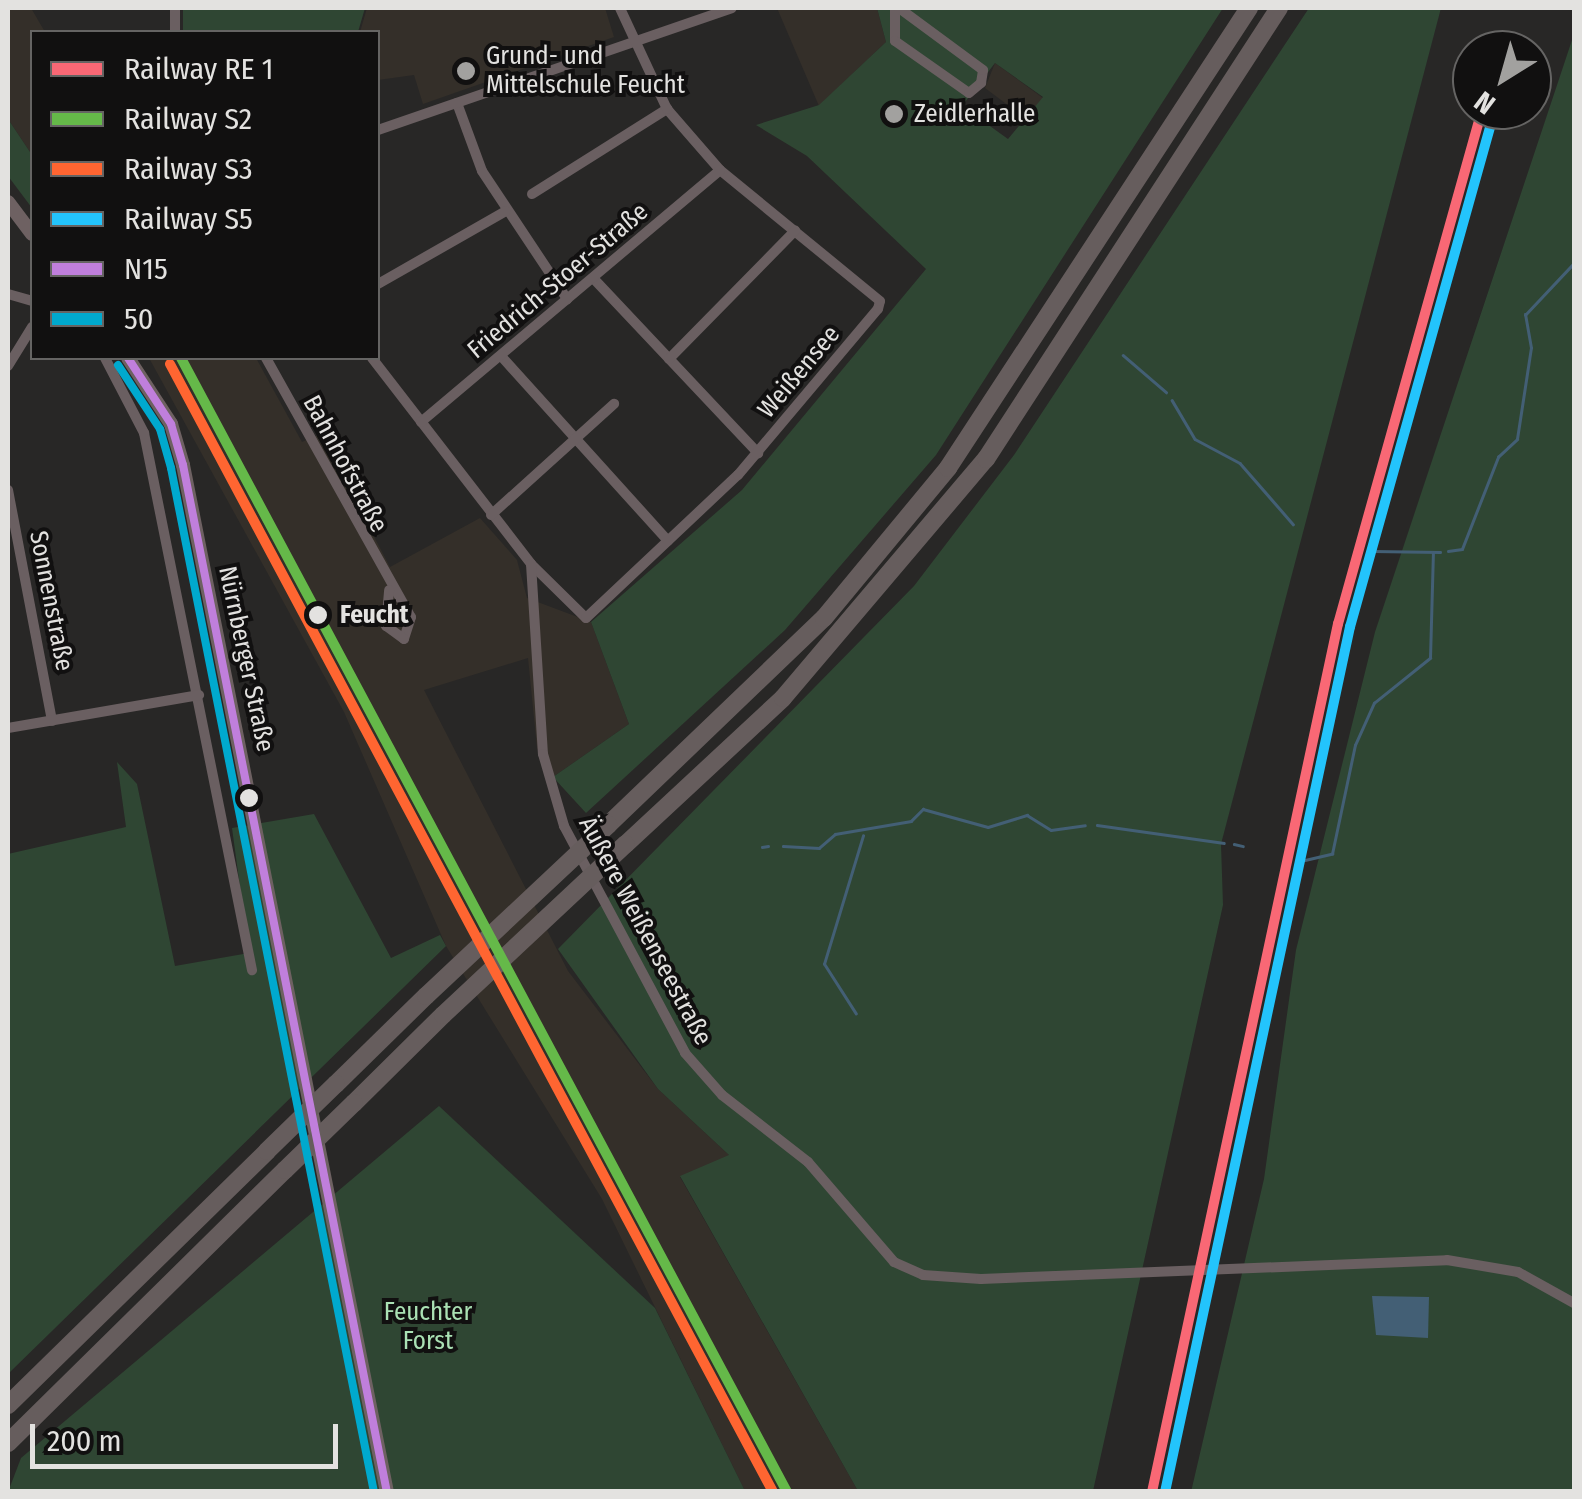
<!DOCTYPE html>
<html>
<head>
<meta charset="utf-8">
<style>
	body { margin:0 }
	#map { position:relative; width:1582px; height:1499px; overflow:hidden; background:#282726; font-family:"Fira Sans Condensed",sans-serif }
	div>[style] { position:absolute }
	[style*='--x'] { left:calc(var(--x)*1px); top:calc(var(--y)*1px); width:calc(var(--w)*1px); rotate:calc(var(--a)*1deg) }
	.built>* { inset:0; background:#342f29 }
	.green>* { inset:0; background:#2f4633 }
	.water>* { inset:0; background:#435f75 }
	.stream>* { height:2.5px; margin:-1.25px; padding:0 1.25px; transform-origin:1.25px; border-radius:1.25px; background:#435f75 }
	.minor>* { height:10px; margin:-5px; padding:0 5px; transform-origin:5px; border-radius:5px; background:#6a5f61 }
	.secondary>* { height:14px; margin:-7px; padding:0 7px; transform-origin:7px; border-radius:7px; background:#6e6162 }
	.motorway>* { height:18px; margin:-9px; padding:0 9px; transform-origin:9px; border-radius:9px; background:#665d5d }
	.motorway-bridge>* { height:18px; margin:-9px; padding:0 9px; transform-origin:9px; border-radius:9px; background:#665d5d }
	.bus-1>* { height:8px; margin:-4px; padding:0 4px; transform-origin:4px; border-radius:4px; background:#c07fdc }
	.bus-2>* { height:8px; margin:-4px; padding:0 4px; transform-origin:4px; border-radius:4px; background:#00a9ce }
	.rail-1>* { height:10px; margin:-5px; padding:0 5px; transform-origin:5px; border-radius:5px; background:#f96875 }
	.rail-2>* { height:10px; margin:-5px; padding:0 5px; transform-origin:5px; border-radius:5px; background:#65b949 }
	.rail-3>* { height:10px; margin:-5px; padding:0 5px; transform-origin:5px; border-radius:5px; background:#ff6531 }
	.rail-4>* { height:10px; margin:-5px; padding:0 5px; transform-origin:5px; border-radius:5px; background:#23c4fc }
	.dots>* { width:28px; height:28px; translate:-50% -50%; box-sizing:border-box; border:5px solid #111010; border-radius:50% }
	span { translate:-50% -50%; white-space:nowrap; text-align:center; line-height:1.15; -webkit-text-stroke:8px #111010; paint-order:stroke }
	.poi-label { font-size:25px; color:#e3e2e0 }
	.left { translate:0 -50%; text-align:left }
	.street-label { font-size:25px; color:#e3e2e0 }
	.stop-label { font-size:25px; color:#e3e2e0; font-weight:700 }
	.park-label { font-size:25px; color:#aae1b4 }
	.frame { position:absolute; inset:0; border:10px solid #e3e2e0; pointer-events:none }
	.legend { position:absolute; left:30px; top:30px; width:350px; height:330px; box-sizing:border-box; background:#111010; border:2px solid #656463; margin:0; padding:12px 18px; list-style:none; font-size:30px; color:#e3e2e0 }
	.legend li { display:flex; align-items:center; gap:20px; height:50px }
	.legend b { width:50px; border:2px solid #656463 }
	.north { position:absolute; left:1452px; top:30px; width:100px; height:100px; box-sizing:border-box; background:#111010; border:2px solid #656463; border-radius:50%; rotate:217deg; font-size:28px; font-weight:700; line-height:40px; text-align:center; color:#e3e2e0 }
	.north::after { content:''; display:block; margin:auto; width:35px; height:45px; background:#a2a19f; clip-path:polygon(50% 0,100% 100%,50% 72%,0 100%) }
	.scale { position:absolute; left:30px; top:1424px; width:308px; height:45px; box-sizing:border-box; border:5px solid #e3e2e0; border-top:0; padding-left:12px; font-size:30px; line-height:35px; white-space:nowrap; color:#e3e2e0; -webkit-text-stroke:8px #111010; paint-order:stroke }
</style>
</head>
<body>
<div id="map">
	<div class="built">
		<div style="clip-path:polygon(8px 8px,31px 8px,45px 32px,32px 32px,32px 155px,8px 119px)"></div>
		<div style="clip-path:polygon(367px 8px,605px 8px,614px 37px,423px 104px,414px 75px,378px 80px,378px 32px,360px 32px)"></div>
		<div style="clip-path:polygon(777px 8px,877px 8px,886px 42px,819px 106px)"></div>
		<div style="clip-path:polygon(995px 63px,1043px 98px,1039px 109px,1025px 118px,985px 88px)"></div>
		<div style="clip-path:polygon(149px 358px,256px 358px,302px 442px,320px 434px,390px 567px,480px 518px,517px 560px,527px 598px,591px 622px,629px 724px,553px 777px,537px 748px,528px 658px,424px 690px,568px 971px,658px 1089px,730px 1156px,680px 1177px,858px 1491px,745px 1491px,602px 1199px,446px 946px,344px 712px)"></div>
	</div>
	<div class="green">
		<div style="clip-path:polygon(183px 8px,365px 8px,358px 32px,183px 32px)"></div>
		<div style="clip-path:polygon(evenodd,877px 8px,1223px 8px,936px 455px,785px 630px,586px 813px,553px 777px,629px 724px,591px 622px,742px 490px,926px 269px,807px 156px,756px 125px,819px 105px,886px 42px,877px 8px,995px 63px,1043px 97px,1008px 139px,962px 106px,995px 63px)"></div>
		<div style="clip-path:polygon(1309px 8px,1441px 8px,1221px 844px,1223px 905px,1093px 1491px,858px 1491px,680px 1176px,729px 1155px,658px 1089px,558px 949px,914px 586px,1014px 455px)"></div>
		<div style="clip-path:polygon(1574px 34px,1574px 1491px,1191px 1492px,1264px 1179px,1296px 950px,1375px 632px)"></div>
		<div style="clip-path:polygon(8px 119px,32px 155px,32px 208px,8px 176px)"></div>
		<div style="clip-path:polygon(117px 762px,137px 784px,175px 966px,249px 953px,232px 828px,314px 814px,391px 958px,440px 935px,446px 946px,8px 1374px,8px 854px,126px 827px)"></div>
		<div style="clip-path:polygon(439px 1106px,655px 1308px,745px 1491px,8px 1492px,21px 1458px)"></div>
	</div>
	<div class="water">
		<div style="clip-path:polygon(1372px 1296px,1429px 1297px,1428px 1338px,1376px 1335px)"></div>
	</div>
	<div class="stream">
		<div style="--x:1123;--y:355;--w:57;--a:40.7"></div>
		<div style="--x:1172;--y:400;--w:45;--a:59.5"></div>
		<div style="--x:1195;--y:439;--w:51;--a:28.1"></div>
		<div style="--x:1240;--y:463;--w:81;--a:49"></div>
		<div style="--x:1373;--y:551;--w:67;--a:0.9"></div>
		<div style="--x:1448;--y:551;--w:14;--a:-8"></div>
		<div style="--x:1462;--y:549;--w:99;--a:-68.6"></div>
		<div style="--x:1498;--y:457;--w:26;--a:-43"></div>
		<div style="--x:1517;--y:439;--w:92;--a:-81.3"></div>
		<div style="--x:1531;--y:348;--w:34;--a:-100"></div>
		<div style="--x:1525;--y:315;--w:71;--a:-46.7"></div>
		<div style="--x:1097;--y:825;--w:128;--a:8.1"></div>
		<div style="--x:1234;--y:844;--w:9;--a:13"></div>
		<div style="--x:783;--y:846;--w:36;--a:3"></div>
		<div style="--x:819;--y:848;--w:21;--a:-41"></div>
		<div style="--x:835;--y:834;--w:77;--a:-9.7"></div>
		<div style="--x:911;--y:821;--w:17;--a:-45"></div>
		<div style="--x:923;--y:809;--w:67;--a:15.5"></div>
		<div style="--x:988;--y:827;--w:41;--a:-17.1"></div>
		<div style="--x:1027;--y:815;--w:28;--a:32"></div>
		<div style="--x:1051;--y:830;--w:34;--a:-8"></div>
		<div style="--x:762;--y:847;--w:6;--a:-9"></div>
		<div style="--x:1305;--y:860;--w:28;--a:-13"></div>
		<div style="--x:1332;--y:854;--w:111;--a:-78.1"></div>
		<div style="--x:1355;--y:745;--w:46;--a:-65.7"></div>
		<div style="--x:1374;--y:703;--w:72;--a:-38.8"></div>
		<div style="--x:1430;--y:658;--w:105;--a:-88.4"></div>
		<div style="--x:856;--y:1014;--w:59;--a:-122.6"></div>
		<div style="--x:824;--y:964;--w:134;--a:-73.1"></div>
	</div>
	<div class="minor">
		<div style="--x:895;--y:8;--w:33;--a:90"></div>
		<div style="--x:895;--y:41;--w:90;--a:35.1"></div>
		<div style="--x:969;--y:93;--w:16;--a:-40"></div>
		<div style="--x:981;--y:83;--w:13;--a:-81"></div>
		<div style="--x:983;--y:70;--w:104;--a:-143.6"></div>
		<div style="--x:175;--y:32;--w:24;--a:-90"></div>
		<div style="--x:457;--y:103;--w:72;--a:69.8"></div>
		<div style="--x:482;--y:171;--w:154;--a:56.4"></div>
		<div style="--x:378;--y:130;--w:374;--a:-19"></div>
		<div style="--x:532;--y:194;--w:160;--a:-32.2"></div>
		<div style="--x:593;--y:278;--w:241;--a:46.7"></div>
		<div style="--x:378;--y:284;--w:147;--a:-29.7"></div>
		<div style="--x:8;--y:294;--w:25;--a:16"></div>
		<div style="--x:501;--y:356;--w:249;--a:47.9"></div>
		<div style="--x:105;--y:358;--w:85;--a:62.5"></div>
		<div style="--x:144;--y:433;--w:548;--a:78.63"></div>
		<div style="--x:266;--y:358;--w:297;--a:60.8"></div>
		<div style="--x:411;--y:617;--w:23;--a:108"></div>
		<div style="--x:404;--y:639;--w:22;--a:-144"></div>
		<div style="--x:386;--y:626;--w:36;--a:-85"></div>
		<div style="--x:372;--y:358;--w:260;--a:52.3"></div>
		<div style="--x:531;--y:564;--w:77;--a:44.5"></div>
		<div style="--x:586;--y:618;--w:209;--a:-43.3"></div>
		<div style="--x:738;--y:475;--w:217;--a:-49.9"></div>
		<div style="--x:878;--y:309;--w:8;--a:-76"></div>
		<div style="--x:880;--y:301;--w:207;--a:-140.7"></div>
		<div style="--x:720;--y:170;--w:81;--a:-131"></div>
		<div style="--x:667;--y:109;--w:111;--a:-115"></div>
		<div style="--x:669;--y:359;--w:180;--a:-45.5"></div>
		<div style="--x:8;--y:366;--w:46;--a:-58.4"></div>
		<div style="--x:421;--y:422;--w:391;--a:-40.1"></div>
		<div style="--x:8;--y:490;--w:235;--a:79.2"></div>
		<div style="--x:491;--y:515;--w:166;--a:-42.1"></div>
		<div style="--x:531;--y:564;--w:190;--a:86.4"></div>
		<div style="--x:543;--y:754;--w:75;--a:73.7"></div>
		<div style="--x:564;--y:826;--w:257;--a:61.9"></div>
		<div style="--x:685;--y:1053;--w:56;--a:48.6"></div>
		<div style="--x:722;--y:1095;--w:109;--a:37.9"></div>
		<div style="--x:808;--y:1162;--w:132;--a:49.3"></div>
		<div style="--x:894;--y:1262;--w:32;--a:24"></div>
		<div style="--x:923;--y:1275;--w:58;--a:3.9"></div>
		<div style="--x:981;--y:1279;--w:466;--a:-2.3"></div>
		<div style="--x:1447;--y:1260;--w:72;--a:9.6"></div>
		<div style="--x:1518;--y:1272;--w:64;--a:29"></div>
		<div style="--x:8;--y:728;--w:194;--a:-9.8"></div>
	</div>
	<div class="secondary">
		<div style="--x:8;--y:202;--w:40;--a:53"></div>
		<div style="--x:128;--y:358;--w:79;--a:56.9"></div>
		<div style="--x:171;--y:424;--w:43;--a:73.7"></div>
		<div style="--x:183;--y:465;--w:1047;--a:78.77"></div>
	</div>
	<div class="motorway">
		<div style="--x:608;--y:825;--w:299;--a:-43.8"></div>
		<div style="--x:824;--y:618;--w:195;--a:-50.4"></div>
		<div style="--x:948;--y:468;--w:550;--a:-56.8"></div>
		<div style="--x:626;--y:844;--w:214;--a:-42.9"></div>
		<div style="--x:783;--y:698;--w:314;--a:-49.7"></div>
		<div style="--x:986;--y:459;--w:538;--a:-56.99"></div>
		<div style="--x:336;--y:1084;--w:126;--a:-44.4"></div>
		<div style="--x:354;--y:1103;--w:125;--a:-44.7"></div>
		<div style="--x:8;--y:1405;--w:363;--a:-44.4"></div>
		<div style="--x:8;--y:1443;--w:389;--a:-44.6"></div>
	</div>
	<div class="motorway-bridge">
		<div style="--x:426;--y:996;--w:250;--a:-43.2"></div>
		<div style="--x:443;--y:1015;--w:250;--a:-43.1"></div>
		<div style="--x:267;--y:1151;--w:96;--a:-44.2"></div>
		<div style="--x:285;--y:1170;--w:96;--a:-44.2"></div>
	</div>
	<div class="bus-1">
		<div style="--x:128;--y:358;--w:79;--a:56.9"></div>
		<div style="--x:171;--y:424;--w:43;--a:73.7"></div>
		<div style="--x:183;--y:465;--w:1047;--a:78.77"></div>
	</div>
	<div class="bus-2">
		<div style="--x:118;--y:365;--w:77;--a:56.7"></div>
		<div style="--x:160;--y:429;--w:41;--a:74.2"></div>
		<div style="--x:171;--y:468;--w:1044;--a:78.79"></div>
	</div>
	<div class="rail-1">
		<div style="--x:1152;--y:1492;--w:888;--a:-77.91"></div>
		<div style="--x:1338;--y:624;--w:534;--a:-74.35"></div>
	</div>
	<div class="rail-2">
		<div style="--x:181;--y:358;--w:1286;--a:61.88"></div>
	</div>
	<div class="rail-3">
		<div style="--x:170;--y:364;--w:1279;--a:61.87"></div>
	</div>
	<div class="rail-4">
		<div style="--x:1165;--y:1492;--w:885;--a:-77.93"></div>
		<div style="--x:1350;--y:627;--w:534;--a:-74.35"></div>
	</div>
	<div class="dots">
		<div style="left:466px;top:71px;background:#a2a19f"></div>
		<div style="left:894px;top:114px;background:#a2a19f"></div>
		<div style="left:318px;top:615px;background:#e3e2e0"></div>
		<div style="left:249px;top:798px;background:#e3e2e0"></div>
	</div>
	<div class="poi-label">
		<span class="left" style="left:486px;top:71px">Grund- und<br>Mittelschule Feucht</span>
		<span class="left" style="left:914px;top:114px">Zeidlerhalle</span>
	</div>
	<div class="street-label">
		<span style="left:558px;top:281px;rotate:-40deg">Friedrich-Stoer-Straße</span>
		<span style="left:799px;top:372px;rotate:-50deg">Weißensee</span>
		<span style="left:345px;top:464px;rotate:62deg">Bahnhofstraße</span>
		<span style="left:51px;top:601px;rotate:79deg">Sonnenstraße</span>
		<span style="left:246px;top:659px;rotate:78deg">Nürnberger Straße</span>
		<span style="left:645px;top:931px;rotate:62deg">Äußere Weißenseestraße</span>
	</div>
	<div class="stop-label">
		<span class="left" style="left:340px;top:615px">Feucht</span>
	</div>
	<div class="park-label">
		<span style="left:428px;top:1327px">Feuchter<br>Forst</span>
	</div>
	<div class="frame"></div>
	<ul class="legend">
	<li><b style="height:12px;background:#f96875"></b>Railway RE 1</li>
	<li><b style="height:12px;background:#65b949"></b>Railway S2</li>
	<li><b style="height:12px;background:#ff6531"></b>Railway S3</li>
	<li><b style="height:12px;background:#23c4fc"></b>Railway S5</li>
	<li><b style="height:12px;background:#c07fdc"></b>N15</li>
	<li><b style="height:12px;background:#00a9ce"></b>50</li>
	</ul>
	<div class="north">N</div>
	<div class="scale">200 m</div>
</div>
</body>
</html>
